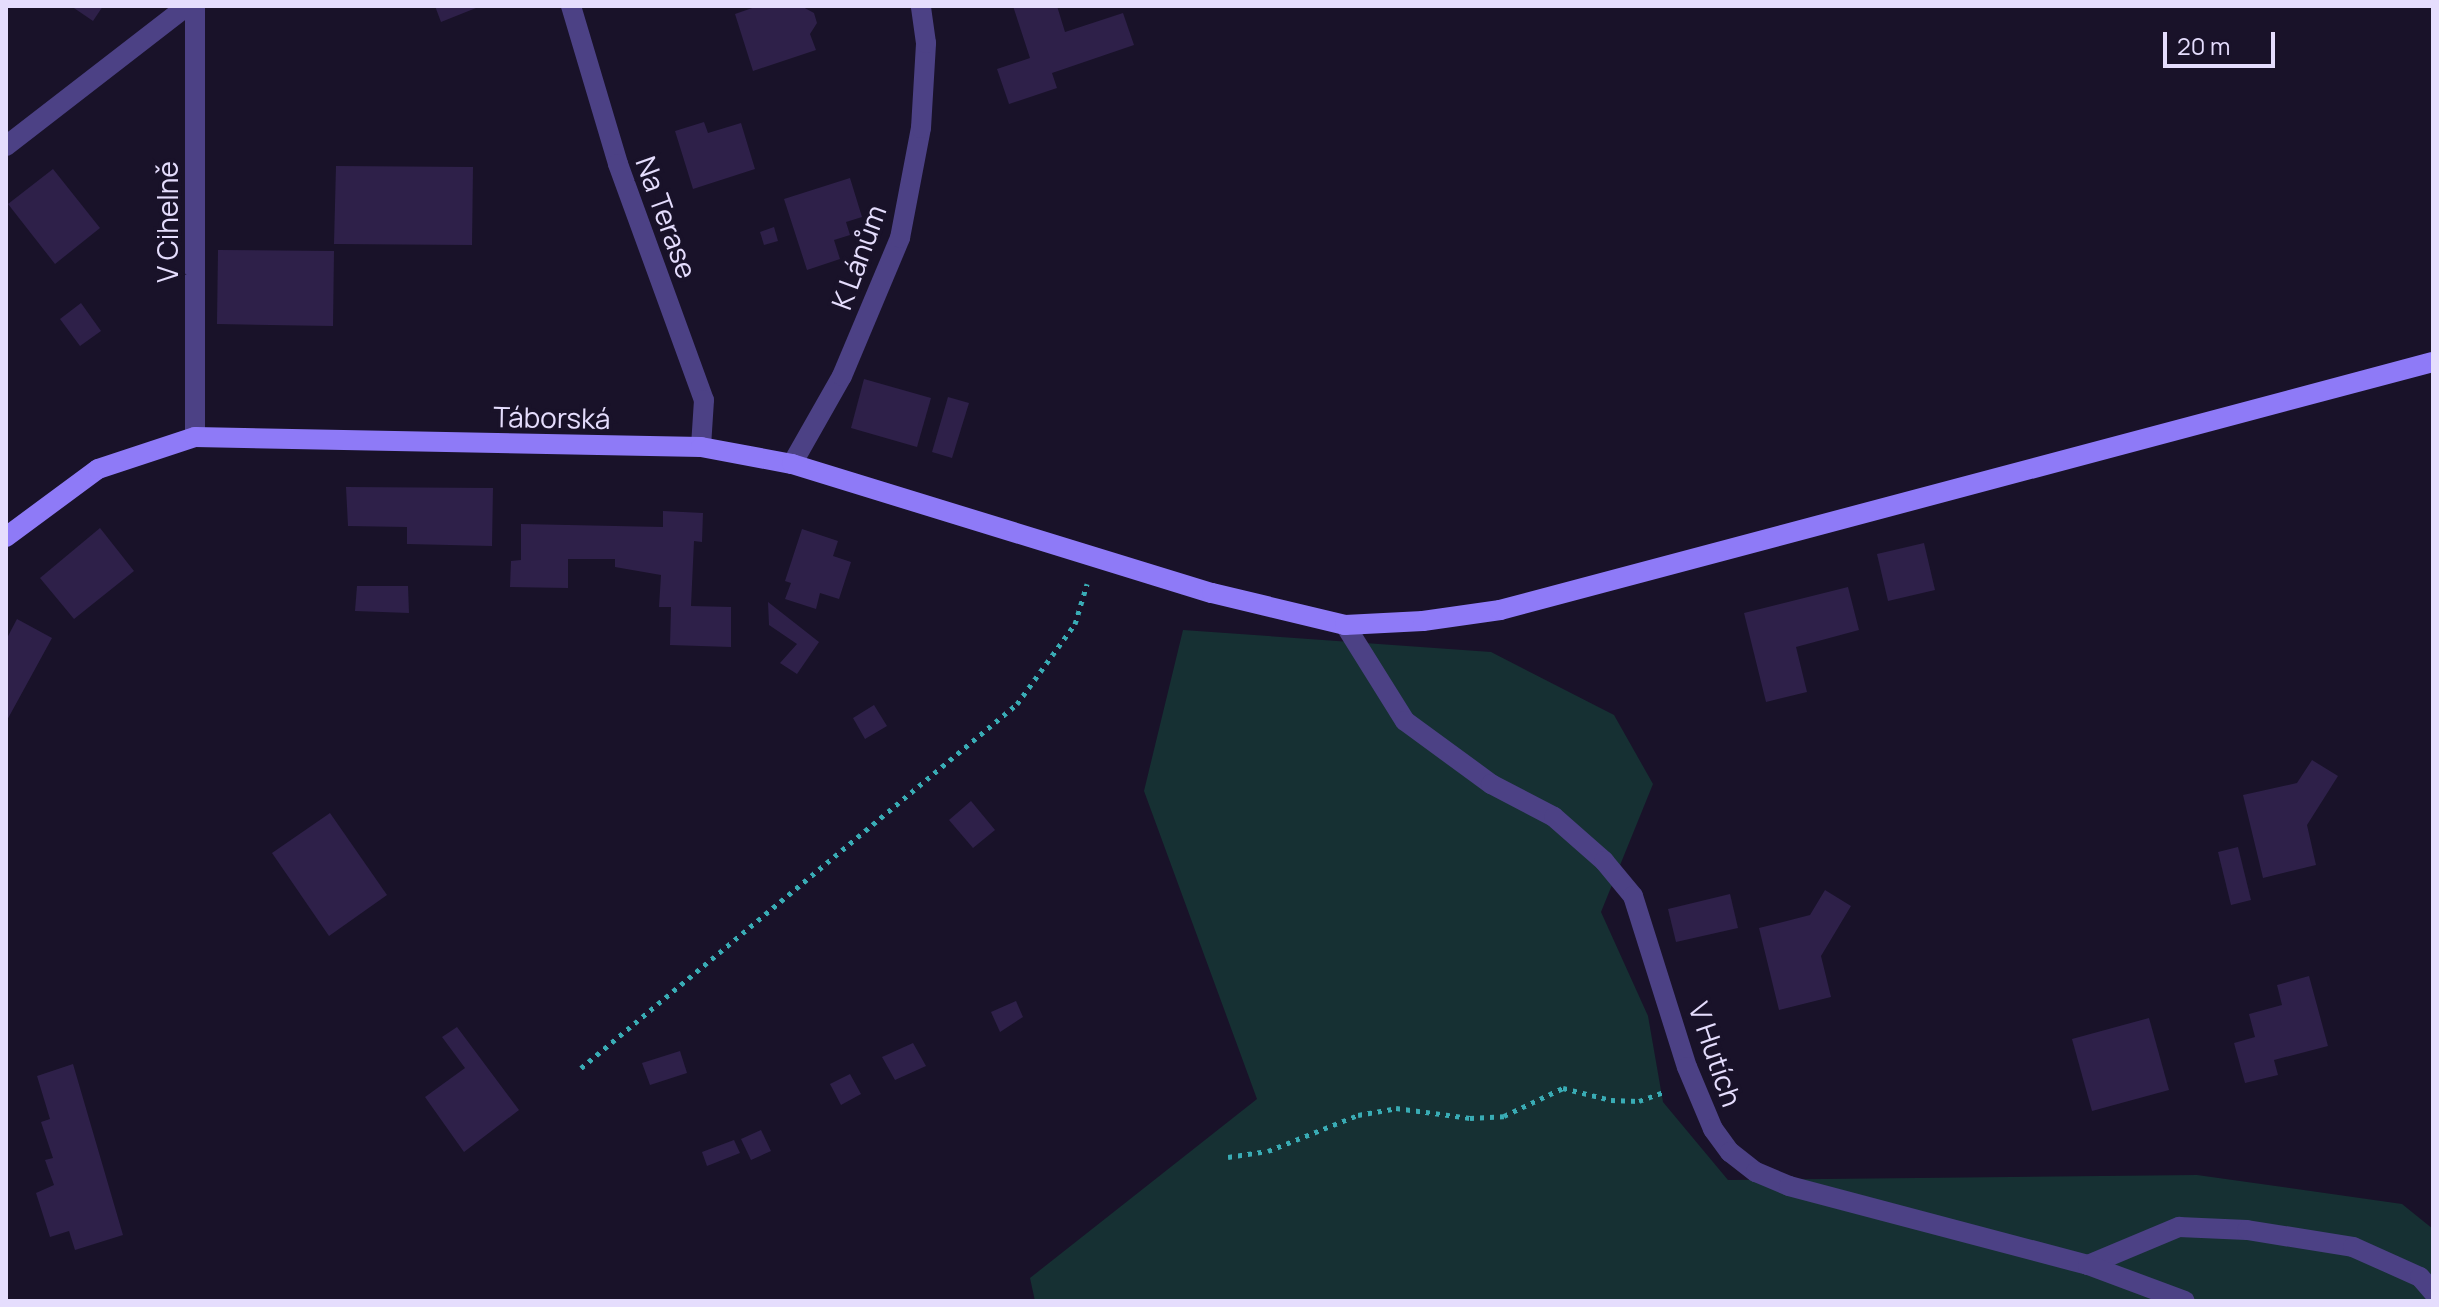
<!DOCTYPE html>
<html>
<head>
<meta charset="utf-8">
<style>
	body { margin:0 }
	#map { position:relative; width:2439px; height:1307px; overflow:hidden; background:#191229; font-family:Manrope,sans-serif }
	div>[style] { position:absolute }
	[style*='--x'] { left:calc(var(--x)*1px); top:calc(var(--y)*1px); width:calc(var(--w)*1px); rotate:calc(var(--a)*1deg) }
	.green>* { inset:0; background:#163033 }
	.building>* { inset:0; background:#2e2049 }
	.path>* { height:5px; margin-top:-2.5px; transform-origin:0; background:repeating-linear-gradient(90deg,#39acb5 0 4px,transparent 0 10px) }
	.lane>* { height:20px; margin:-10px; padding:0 10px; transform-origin:10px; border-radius:10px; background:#4c4185 }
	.street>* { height:20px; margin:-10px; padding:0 10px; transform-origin:10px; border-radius:10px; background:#4c4185 }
	.secondary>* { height:20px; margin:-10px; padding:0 10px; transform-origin:10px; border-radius:10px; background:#8e7af7 }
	span { translate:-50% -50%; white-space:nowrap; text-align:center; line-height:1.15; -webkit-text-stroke:7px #191229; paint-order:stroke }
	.street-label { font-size:28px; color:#e5ddfd }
	.frame { position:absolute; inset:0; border:8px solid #e5ddfd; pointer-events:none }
	.scale { position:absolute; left:2163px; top:32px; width:112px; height:36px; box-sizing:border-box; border:4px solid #e5ddfd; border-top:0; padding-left:10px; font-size:24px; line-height:28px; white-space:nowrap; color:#e5ddfd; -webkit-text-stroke:6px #191229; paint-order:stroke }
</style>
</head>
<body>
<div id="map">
	<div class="green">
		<div style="clip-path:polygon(1183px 630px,1491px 652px,1614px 715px,1653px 784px,1601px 912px,1648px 1016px,1663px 1102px,1728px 1180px,2197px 1175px,2402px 1204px,2433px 1229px,2433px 1301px,1035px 1301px,1030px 1278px,1257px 1099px,1144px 791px)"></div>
	</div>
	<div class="building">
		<div style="clip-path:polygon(71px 6px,103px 6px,93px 21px)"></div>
		<div style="clip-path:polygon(435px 6px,481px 6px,441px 22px)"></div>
		<div style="clip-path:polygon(758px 6px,801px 6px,814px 13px,817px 23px,810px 34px,816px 50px,753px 71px,735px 14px)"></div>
		<div style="clip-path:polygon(1013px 6px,1057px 6px,1065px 32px,1123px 13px,1134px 45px,1052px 73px,1057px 88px,1009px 104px,997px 69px,1030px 58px)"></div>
		<div style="clip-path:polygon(704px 122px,708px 133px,741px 123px,755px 169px,693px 189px,675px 131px)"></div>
		<div style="clip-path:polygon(336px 166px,473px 167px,472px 245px,334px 244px)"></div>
		<div style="clip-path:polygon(53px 169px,100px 228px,55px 264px,8px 204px)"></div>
		<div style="clip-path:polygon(850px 178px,862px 217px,846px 222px,850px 235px,834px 240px,840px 259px,807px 270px,784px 199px)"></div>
		<div style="clip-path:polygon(774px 227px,778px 241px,764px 245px,760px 232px)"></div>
		<div style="clip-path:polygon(218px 250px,334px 251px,333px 326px,217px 324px)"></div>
		<div style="clip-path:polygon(81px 303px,101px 331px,80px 346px,60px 319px)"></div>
		<div style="clip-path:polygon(864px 379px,931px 398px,917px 447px,851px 428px)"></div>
		<div style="clip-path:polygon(948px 397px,969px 403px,952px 458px,932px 452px)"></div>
		<div style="clip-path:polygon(346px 487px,493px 488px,492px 546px,407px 544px,407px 527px,348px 526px)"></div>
		<div style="clip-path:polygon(663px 511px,703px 513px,702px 542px,694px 541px,691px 606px,731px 607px,731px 647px,670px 645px,671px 607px,659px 607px,661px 575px,615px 567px,615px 559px,568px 559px,568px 588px,510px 587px,511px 561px,521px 560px,521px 524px,663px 527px)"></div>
		<div style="clip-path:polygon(100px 528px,134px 571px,74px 619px,40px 578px)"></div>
		<div style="clip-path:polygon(802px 529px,838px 541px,833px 556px,851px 562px,839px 599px,820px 593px,816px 609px,785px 599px,791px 583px,785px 581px)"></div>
		<div style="clip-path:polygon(1924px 543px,1935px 590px,1888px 601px,1877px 554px)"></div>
		<div style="clip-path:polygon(357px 586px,408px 586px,409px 613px,355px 611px)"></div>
		<div style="clip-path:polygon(1848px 587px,1859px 630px,1796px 647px,1807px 692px,1766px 702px,1744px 613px)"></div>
		<div style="clip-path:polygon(768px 602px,819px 642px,797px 674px,780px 663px,797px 644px,769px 625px)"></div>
		<div style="clip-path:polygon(17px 619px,52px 638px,6px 722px,6px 640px)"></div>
		<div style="clip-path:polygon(874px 705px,887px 726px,865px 739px,853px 718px)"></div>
		<div style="clip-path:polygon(2312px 760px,2338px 776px,2307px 825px,2316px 865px,2263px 878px,2243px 795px,2297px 783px)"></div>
		<div style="clip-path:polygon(971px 801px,995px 830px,973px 848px,949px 820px)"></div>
		<div style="clip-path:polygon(330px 813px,387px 895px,329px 936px,272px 853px)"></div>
		<div style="clip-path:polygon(2238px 847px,2251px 900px,2231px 905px,2218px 852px)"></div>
		<div style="clip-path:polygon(1825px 890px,1851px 906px,1821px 956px,1831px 997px,1779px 1010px,1759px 928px,1810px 915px)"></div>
		<div style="clip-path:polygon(1730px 894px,1738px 928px,1676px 942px,1668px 909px)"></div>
		<div style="clip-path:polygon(2309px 976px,2328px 1046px,2274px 1060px,2278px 1075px,2245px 1083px,2234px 1043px,2255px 1037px,2249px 1014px,2282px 1005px,2277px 985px)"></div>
		<div style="clip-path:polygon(1016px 1001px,1023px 1017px,1000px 1032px,991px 1012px)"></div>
		<div style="clip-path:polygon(2149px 1018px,2169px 1090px,2092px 1111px,2072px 1039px)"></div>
		<div style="clip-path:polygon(457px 1027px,519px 1110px,464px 1152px,425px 1097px,465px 1068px,442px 1037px)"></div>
		<div style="clip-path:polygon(913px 1043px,926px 1066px,895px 1080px,882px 1057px)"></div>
		<div style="clip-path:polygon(680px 1051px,687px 1073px,650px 1085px,642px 1063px)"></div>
		<div style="clip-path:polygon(73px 1064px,123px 1235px,75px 1250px,69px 1231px,50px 1237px,36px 1193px,54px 1185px,45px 1160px,53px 1158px,41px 1122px,50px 1119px,37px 1076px)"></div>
		<div style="clip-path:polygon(850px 1074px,861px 1094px,841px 1105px,830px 1084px)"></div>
		<div style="clip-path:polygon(761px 1130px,771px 1151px,751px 1160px,741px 1139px)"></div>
		<div style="clip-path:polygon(734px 1140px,740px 1153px,707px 1166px,702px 1152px)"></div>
	</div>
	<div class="path">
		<div style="--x:581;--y:1068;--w:568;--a:-39.86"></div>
		<div style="--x:1017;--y:704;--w:99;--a:-54.1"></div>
		<div style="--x:1075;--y:624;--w:42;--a:-73.3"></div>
		<div style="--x:1228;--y:1157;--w:40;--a:-8.5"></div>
		<div style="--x:1268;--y:1151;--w:97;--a:-21.8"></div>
		<div style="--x:1358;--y:1115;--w:39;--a:-10"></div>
		<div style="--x:1396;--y:1108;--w:75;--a:7.7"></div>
		<div style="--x:1470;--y:1118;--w:34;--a:-3"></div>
		<div style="--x:1504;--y:1116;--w:65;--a:-25.4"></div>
		<div style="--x:1563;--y:1088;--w:49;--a:14"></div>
		<div style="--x:1611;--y:1100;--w:28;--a:2"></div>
		<div style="--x:1639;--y:1101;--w:29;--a:-20"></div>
	</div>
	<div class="lane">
		<div style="--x:2088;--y:1265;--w:99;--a:-22.7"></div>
		<div style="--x:2179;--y:1227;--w:68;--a:2.5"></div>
		<div style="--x:2247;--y:1230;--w:107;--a:9.1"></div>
		<div style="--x:2353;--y:1247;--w:73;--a:24.1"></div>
		<div style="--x:2420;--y:1277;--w:20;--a:49"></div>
	</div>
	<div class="street">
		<div style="--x:571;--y:6;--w:165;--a:73.4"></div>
		<div style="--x:618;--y:164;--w:251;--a:70"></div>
		<div style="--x:704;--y:400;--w:47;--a:93.7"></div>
		<div style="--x:6;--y:146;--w:229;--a:-37.7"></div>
		<div style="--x:195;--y:437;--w:431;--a:-90"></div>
		<div style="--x:792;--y:464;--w:101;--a:-60.4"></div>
		<div style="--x:842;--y:376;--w:150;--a:-67.2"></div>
		<div style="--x:900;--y:238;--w:112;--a:-79.2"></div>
		<div style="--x:921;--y:128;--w:85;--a:-86.6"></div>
		<div style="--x:926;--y:43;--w:37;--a:-98"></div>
		<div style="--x:1345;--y:625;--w:113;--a:58"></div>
		<div style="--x:1405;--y:721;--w:107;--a:36.2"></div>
		<div style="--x:1491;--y:784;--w:71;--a:27.6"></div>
		<div style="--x:1554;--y:817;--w:67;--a:41.3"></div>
		<div style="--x:1604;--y:861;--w:45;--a:50.4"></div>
		<div style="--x:1633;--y:896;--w:179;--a:72.5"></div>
		<div style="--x:1687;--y:1067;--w:67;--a:67.2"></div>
		<div style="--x:1713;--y:1129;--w:29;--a:54"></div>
		<div style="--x:1730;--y:1152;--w:33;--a:38"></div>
		<div style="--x:1756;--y:1172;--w:36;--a:23"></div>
		<div style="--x:1789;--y:1186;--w:309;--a:14.8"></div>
		<div style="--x:2088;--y:1265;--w:103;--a:20.4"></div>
	</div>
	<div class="secondary">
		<div style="--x:6;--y:537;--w:114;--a:-36.5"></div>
		<div style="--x:98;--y:469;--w:102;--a:-18.3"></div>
		<div style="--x:195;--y:437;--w:506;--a:1.13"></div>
		<div style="--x:701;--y:447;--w:93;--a:10.6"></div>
		<div style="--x:792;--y:464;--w:439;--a:17.1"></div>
		<div style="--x:1212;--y:593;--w:137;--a:13.5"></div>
		<div style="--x:1345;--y:625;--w:78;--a:-2.9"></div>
		<div style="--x:1423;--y:621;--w:78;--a:-8.1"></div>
		<div style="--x:1500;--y:610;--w:965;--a:-14.89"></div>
	</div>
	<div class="street-label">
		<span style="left:667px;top:217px;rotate:70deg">Na Terase</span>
		<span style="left:167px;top:222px;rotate:-90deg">V Cihelně</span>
		<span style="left:858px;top:257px;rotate:-70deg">K Lánům</span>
		<span style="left:552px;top:417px;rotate:1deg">Táborská</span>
		<span style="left:1716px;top:1054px;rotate:71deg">V Hutích</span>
	</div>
	<div class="frame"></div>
	<div class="scale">20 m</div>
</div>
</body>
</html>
